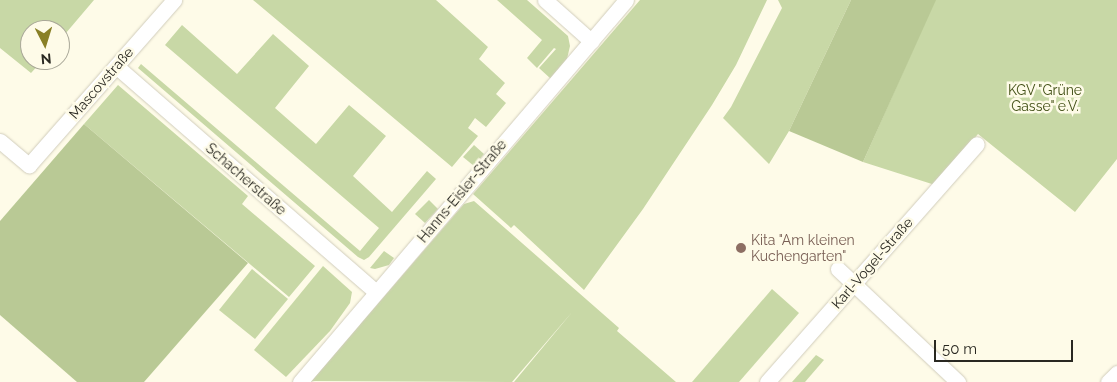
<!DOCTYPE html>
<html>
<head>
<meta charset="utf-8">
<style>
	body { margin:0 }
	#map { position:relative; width:1117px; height:382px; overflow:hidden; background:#fefbe8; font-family:Raleway,sans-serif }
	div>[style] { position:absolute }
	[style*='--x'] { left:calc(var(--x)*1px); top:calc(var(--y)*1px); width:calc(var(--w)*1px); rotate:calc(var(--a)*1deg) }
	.green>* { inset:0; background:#c8d8a6 }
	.forest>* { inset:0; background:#b9c995 }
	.roads { filter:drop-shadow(0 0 1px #d1cdbc) drop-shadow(0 0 1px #d1cdbc) }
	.minor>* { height:15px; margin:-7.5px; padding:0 7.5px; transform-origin:7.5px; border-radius:7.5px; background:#fff }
	.dots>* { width:14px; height:14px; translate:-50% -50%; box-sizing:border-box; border:2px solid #fefbe8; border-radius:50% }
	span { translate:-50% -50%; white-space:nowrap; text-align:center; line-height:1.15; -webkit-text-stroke:5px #fefbe8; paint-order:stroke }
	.street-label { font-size:14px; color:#292821 }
	.park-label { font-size:14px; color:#414f15 }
	.education-label { font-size:14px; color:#785e54 }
	.left { translate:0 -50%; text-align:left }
	.north { position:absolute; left:20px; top:20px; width:50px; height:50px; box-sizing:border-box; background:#fefbe8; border:1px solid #a9a798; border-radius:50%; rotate:175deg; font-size:14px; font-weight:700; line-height:20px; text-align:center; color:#292821 }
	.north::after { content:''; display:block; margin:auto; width:18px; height:22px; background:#898027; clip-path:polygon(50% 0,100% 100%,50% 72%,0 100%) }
	.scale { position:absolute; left:934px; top:340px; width:139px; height:22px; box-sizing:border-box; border:2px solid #292821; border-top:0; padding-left:6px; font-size:15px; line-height:18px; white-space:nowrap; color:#292821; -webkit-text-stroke:4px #fefbe8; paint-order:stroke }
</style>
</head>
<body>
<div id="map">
	<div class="green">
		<div style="clip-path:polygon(0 0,94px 0,60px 40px,60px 30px,30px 30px,30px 60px,43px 60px,31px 73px,0 48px)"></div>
		<div style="clip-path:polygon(253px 0,436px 0,488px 47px,479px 59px,505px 83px,496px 94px,506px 103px,486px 127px,475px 118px,468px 128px,478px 136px,452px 167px)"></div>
		<div style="clip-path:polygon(497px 0,527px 0,568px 36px,570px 46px,567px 59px,551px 79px,539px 68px,556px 49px,554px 48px,537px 68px,527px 58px,542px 40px)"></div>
		<div style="clip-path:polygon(640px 0,767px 0,736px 65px,712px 105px,643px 209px,584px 290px,514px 225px,511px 228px,473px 194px)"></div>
		<div style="clip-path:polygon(778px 0,851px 0,789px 131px,769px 164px,723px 118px,731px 107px,782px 8px)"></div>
		<div style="clip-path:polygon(935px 0,1117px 0,1117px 159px,1075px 212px,978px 134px,935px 185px,863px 162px)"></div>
		<div style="clip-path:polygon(182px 25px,237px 74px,273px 34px,309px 66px,275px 108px,316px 144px,349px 105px,386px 136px,353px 176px,392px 212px,427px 171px,436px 179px,369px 257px,364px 260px,358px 257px,138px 68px,141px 64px,360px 251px,379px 228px,165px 45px)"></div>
		<div style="clip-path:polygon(118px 85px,248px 196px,242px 204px,315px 266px,289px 297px,84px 124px)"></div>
		<div style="clip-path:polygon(474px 145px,484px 154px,474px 166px,463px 157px)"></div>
		<div style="clip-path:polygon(429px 200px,438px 209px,425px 223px,415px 214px)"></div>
		<div style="clip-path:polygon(474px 201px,619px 328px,617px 331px,676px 382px,514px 382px,573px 311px,512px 382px,311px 381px,464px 204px)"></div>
		<div style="clip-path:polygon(384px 251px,394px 258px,389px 265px,375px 269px,370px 268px)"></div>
		<div style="clip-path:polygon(323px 266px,352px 292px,350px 303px,330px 331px,286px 377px,254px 350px)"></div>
		<div style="clip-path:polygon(252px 269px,288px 299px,255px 339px,219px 310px)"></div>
		<div style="clip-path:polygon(772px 289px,799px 313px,739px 382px,692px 382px)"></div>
		<div style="clip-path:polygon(816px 355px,824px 360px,805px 382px,792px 382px)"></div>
	</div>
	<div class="forest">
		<div style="clip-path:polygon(851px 0,936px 0,863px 162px,789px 131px)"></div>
		<div style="clip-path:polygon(84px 124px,248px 263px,144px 382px,77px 382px,0 315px,0 221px)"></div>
	</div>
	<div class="roads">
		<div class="minor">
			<div style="--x:545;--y:0;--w:62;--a:41.7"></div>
			<div style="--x:116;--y:66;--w:344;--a:41"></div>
			<div style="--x:0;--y:141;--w:38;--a:40"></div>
			<div style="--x:29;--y:165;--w:220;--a:-48.7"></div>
			<div style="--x:838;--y:269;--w:165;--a:43.3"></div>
			<div style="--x:300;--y:382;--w:502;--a:-49.52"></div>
			<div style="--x:767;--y:382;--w:317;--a:-48.6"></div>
			<div style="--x:1108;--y:382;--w:13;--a:-45"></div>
		</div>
	</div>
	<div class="dots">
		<div style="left:741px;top:248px;background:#8d6e63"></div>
	</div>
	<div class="street-label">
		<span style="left:101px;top:83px;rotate:-49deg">Mascovstraße</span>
		<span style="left:246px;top:179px;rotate:41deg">Schacherstraße</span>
		<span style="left:462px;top:191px;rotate:-50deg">Hanns-Eisler-Straße</span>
		<span style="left:872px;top:263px;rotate:-49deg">Karl-Vogel-Straße</span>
	</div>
	<div class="park-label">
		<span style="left:1045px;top:98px">KGV "Grüne<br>Gasse" e.V.</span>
	</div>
	<div class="education-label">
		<span class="left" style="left:751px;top:248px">Kita "Am kleinen<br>Kuchengarten"</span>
	</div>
	<div class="north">N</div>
	<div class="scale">50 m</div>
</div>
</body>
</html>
